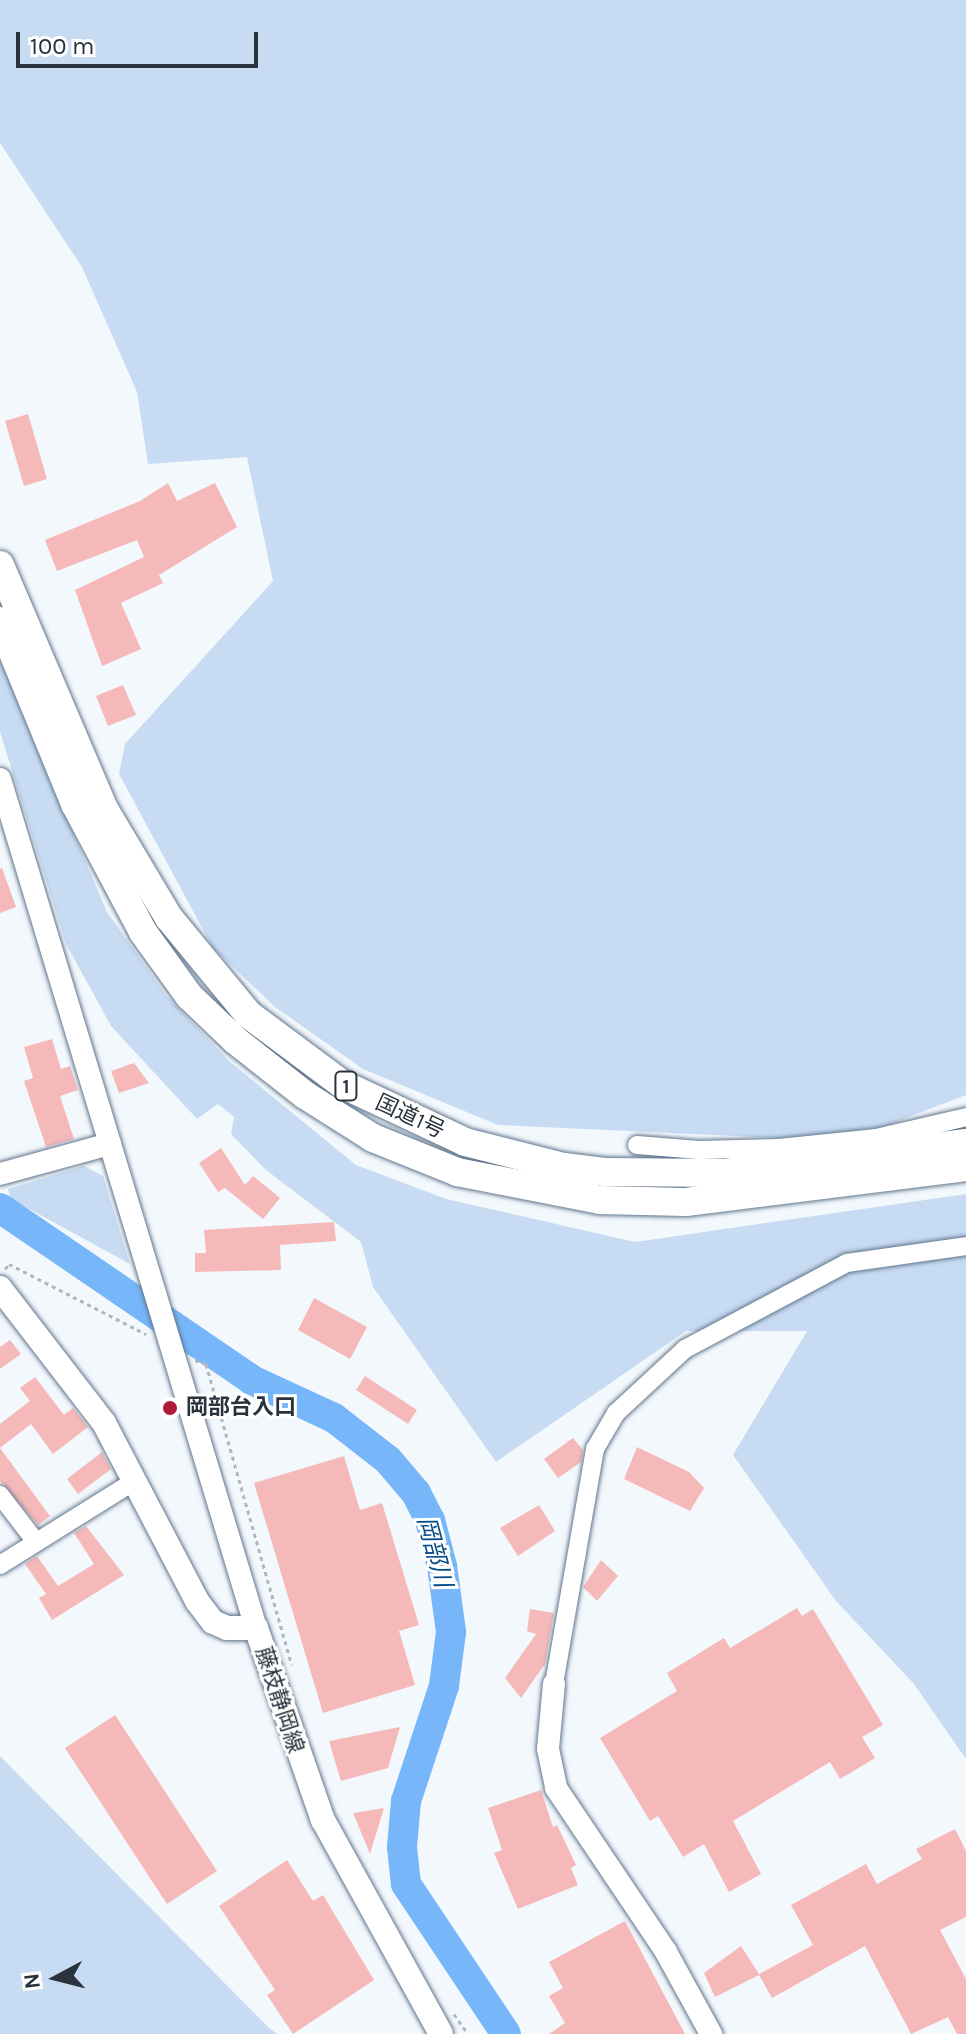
<!DOCTYPE html>
<html>
<head>
<meta charset="utf-8">
<style>
	body { margin:0 }
	#map { position:relative; width:966px; height:2034px; overflow:hidden; background:#f3f8fd; font-family:Karla,"Noto Sans JP",sans-serif }
	div>[style] { position:absolute }
	[style*='--x'] { left:calc(var(--x)*1px); top:calc(var(--y)*1px); width:calc(var(--w)*1px); rotate:calc(var(--a)*1deg) }
	.green>* { inset:0; background:#c7dcf3 }
	.river>* { height:30px; margin:-15px; padding:0 15px; transform-origin:15px; border-radius:15px; background:#77b6f9 }
	.building>* { inset:0; background:#f6b9ba }
	.path>* { height:3px; margin-top:-1.5px; transform-origin:0; background:repeating-linear-gradient(90deg,#b1b7be 0 4px,transparent 0 8px) }
	.roads { filter:drop-shadow(0 0 2px #61768d) drop-shadow(0 0 2px #61768d) }
	.minor>* { height:18px; margin:-9px; padding:0 9px; transform-origin:9px; border-radius:9px; background:#fff }
	.tertiary>* { height:22px; margin:-11px; padding:0 11px; transform-origin:11px; border-radius:11px; background:#fff }
	.secondary>* { height:24px; margin:-12px; padding:0 12px; transform-origin:12px; border-radius:12px; background:#fff }
	.trunk>* { height:28px; margin:-14px; padding:0 14px; transform-origin:14px; border-radius:14px; background:#fff }
	.dots>* { width:22px; height:22px; translate:-50% -50%; box-sizing:border-box; border:4px solid #fff; border-radius:50% }
	span { translate:-50% -50%; white-space:nowrap; text-align:center; line-height:1.15; -webkit-text-stroke:6px #fff; paint-order:stroke }
	.shield-label span { padding:2px 6px; background:#fff; border:2px solid; border-radius:6px; -webkit-text-stroke-width:0 }
	.shield-label { font-size:20px; color:#2a333d; font-weight:700 }
	.street-label { font-size:22px; color:#2a333d }
	.poi-label { font-size:22px; color:#2a333d; font-weight:700 }
	.left { translate:0 -50%; text-align:left }
	.water-label { font-size:24px; color:#044c88; font-style:italic }
	.north { position:absolute; left:16px; top:1938px; width:80px; height:80px; -webkit-text-stroke:6px #fff; paint-order:stroke; rotate:263deg; font-size:22px; font-weight:700; line-height:32px; text-align:center; color:#2a333d }
	.north::after { content:''; display:block; margin:auto; width:28px; height:36px; background:#2a333d; clip-path:polygon(50% 0,100% 100%,50% 72%,0 100%) }
	.scale { position:absolute; left:16px; top:32px; width:242px; height:36px; box-sizing:border-box; border:4px solid #2a333d; border-top:0; padding-left:10px; font-size:24px; line-height:28px; white-space:nowrap; color:#2a333d; -webkit-text-stroke:6px #fff; paint-order:stroke }
</style>
</head>
<body>
<div id="map">
	<div class="green">
		<div style="clip-path:polygon(0 0,966px 0,966px 1095px,847px 1141px,498px 1125px,363px 1069px,275px 1007px,213px 948px,119px 774px,125px 744px,273px 581px,247px 457px,148px 464px,137px 392px,82px 267px,0 143px)"></div>
		<div style="clip-path:polygon(0 660px,107px 912px,166px 995px,229px 1061px,356px 1165px,446px 1199px,635px 1242px,966px 1194px,966px 1759px,914px 1684px,836px 1601px,733px 1455px,807px 1331px,686px 1331px,496px 1462px,373px 1287px,361px 1242px,266px 1170px,231px 1134px,234px 1117px,218px 1104px,197px 1119px,111px 1026px,66px 944px,0 732px)"></div>
		<div style="clip-path:polygon(84px 1166px,103px 1176px,130px 1264px,11px 1199px,8px 1189px)"></div>
		<div style="clip-path:polygon(0 1756px,268px 2027px,277px 2034px,0 2034px)"></div>
	</div>
	<div class="river">
		<div style="--x:0;--y:1208;--w:305;--a:34.3"></div>
		<div style="--x:252;--y:1380;--w:90;--a:24.9"></div>
		<div style="--x:334;--y:1418;--w:68;--a:37.9"></div>
		<div style="--x:388;--y:1460;--w:43;--a:49.7"></div>
		<div style="--x:416;--y:1493;--w:30;--a:63"></div>
		<div style="--x:430;--y:1520;--w:48;--a:75.4"></div>
		<div style="--x:442;--y:1566;--w:67;--a:82.2"></div>
		<div style="--x:451;--y:1632;--w:54;--a:97.4"></div>
		<div style="--x:444;--y:1686;--w:121;--a:108.3"></div>
		<div style="--x:406;--y:1801;--w:46;--a:95"></div>
		<div style="--x:402;--y:1847;--w:37;--a:84"></div>
		<div style="--x:406;--y:1884;--w:180;--a:56.3"></div>
	</div>
	<div class="building">
		<div style="clip-path:polygon(28px 414px,47px 479px,24px 486px,5px 421px)"></div>
		<div style="clip-path:polygon(168px 483px,177px 501px,215px 483px,237px 527px,159px 575px,163px 583px,121px 603px,141px 649px,102px 666px,75px 590px,144px 557px,137px 540px,57px 571px,45px 540px,140px 501px)"></div>
		<div style="clip-path:polygon(123px 685px,136px 715px,108px 726px,96px 696px)"></div>
		<div style="clip-path:polygon(2px 868px,16px 907px,0 913px,0 869px)"></div>
		<div style="clip-path:polygon(52px 1039px,61px 1069px,70px 1066px,78px 1090px,60px 1096px,74px 1139px,46px 1147px,24px 1081px,33px 1078px,24px 1047px)"></div>
		<div style="clip-path:polygon(134px 1063px,149px 1083px,119px 1093px,111px 1071px)"></div>
		<div style="clip-path:polygon(221px 1148px,245px 1185px,253px 1176px,280px 1198px,263px 1219px,225px 1188px,218px 1192px,199px 1163px)"></div>
		<div style="clip-path:polygon(334px 1222px,336px 1241px,280px 1245px,281px 1270px,195px 1272px,195px 1253px,206px 1253px,204px 1230px)"></div>
		<div style="clip-path:polygon(314px 1298px,367px 1327px,350px 1359px,298px 1330px)"></div>
		<div style="clip-path:polygon(10px 1340px,21px 1354px,0 1369px,0 1347px)"></div>
		<div style="clip-path:polygon(365px 1376px,417px 1410px,408px 1424px,356px 1390px)"></div>
		<div style="clip-path:polygon(35px 1377px,64px 1415px,73px 1408px,88px 1427px,53px 1454px,31px 1424px,0 1448px,50px 1516px,38px 1525px,0 1481px,0 1424px,30px 1401px,20px 1388px)"></div>
		<div style="clip-path:polygon(573px 1438px,583px 1450px,581px 1462px,558px 1478px,544px 1459px)"></div>
		<div style="clip-path:polygon(637px 1447px,689px 1472px,704px 1488px,690px 1511px,624px 1479px)"></div>
		<div style="clip-path:polygon(102px 1452px,111px 1469px,78px 1494px,67px 1479px)"></div>
		<div style="clip-path:polygon(344px 1456px,360px 1510px,382px 1503px,419px 1625px,399px 1631px,415px 1685px,323px 1713px,254px 1483px)"></div>
		<div style="clip-path:polygon(539px 1505px,555px 1531px,518px 1556px,500px 1528px)"></div>
		<div style="clip-path:polygon(86px 1526px,124px 1575px,52px 1620px,39px 1598px,46px 1594px,25px 1564px,37px 1556px,58px 1586px,94px 1564px,74px 1533px)"></div>
		<div style="clip-path:polygon(601px 1560px,618px 1576px,597px 1601px,583px 1587px)"></div>
		<div style="clip-path:polygon(797px 1608px,802px 1616px,813px 1609px,883px 1725px,862px 1737px,875px 1758px,840px 1779px,830px 1762px,733px 1821px,761px 1874px,729px 1892px,704px 1844px,683px 1857px,658px 1816px,650px 1821px,600px 1738px,677px 1691px,667px 1673px,724px 1638px,730px 1648px)"></div>
		<div style="clip-path:polygon(530px 1609px,554px 1613px,545px 1664px,521px 1698px,505px 1678px,536px 1634px,527px 1631px)"></div>
		<div style="clip-path:polygon(115px 1715px,217px 1871px,167px 1904px,65px 1748px)"></div>
		<div style="clip-path:polygon(400px 1727px,388px 1768px,341px 1781px,329px 1741px)"></div>
		<div style="clip-path:polygon(541px 1790px,553px 1827px,557px 1825px,576px 1865px,571px 1868px,578px 1885px,518px 1909px,494px 1853px,502px 1850px,488px 1808px)"></div>
		<div style="clip-path:polygon(384px 1808px,370px 1854px,353px 1813px)"></div>
		<div style="clip-path:polygon(955px 1829px,966px 1851px,966px 1917px,940px 1930px,966px 1979px,966px 2034px,957px 2034px,948px 2017px,911px 2034px,865px 1946px,772px 1998px,759px 1975px,715px 1997px,704px 1973px,741px 1946px,759px 1974px,813px 1945px,791px 1905px,866px 1864px,877px 1884px,922px 1859px,916px 1849px)"></div>
		<div style="clip-path:polygon(287px 1860px,313px 1901px,323px 1895px,374px 1980px,293px 2034px,267px 1995px,275px 1990px,219px 1906px)"></div>
		<div style="clip-path:polygon(625px 1921px,685px 2034px,549px 2034px,565px 2023px,549px 1996px,563px 1988px,549px 1962px)"></div>
	</div>
	<div class="path">
		<div style="--x:5;--y:1269;--w:6;--a:-51"></div>
		<div style="--x:9;--y:1264;--w:154;--a:27.1"></div>
		<div style="--x:195;--y:1360;--w:12;--a:20"></div>
		<div style="--x:206;--y:1364;--w:313;--a:74.1"></div>
		<div style="--x:454;--y:2014;--w:24;--a:55"></div>
	</div>
	<div class="roads">
		<div class="minor">
			<div style="--x:637;--y:1145;--w:62;--a:4.6"></div>
			<div style="--x:699;--y:1150;--w:80;--a:-1.4"></div>
			<div style="--x:779;--y:1148;--w:98;--a:-5.9"></div>
			<div style="--x:876;--y:1138;--w:92;--a:-13.1"></div>
			<div style="--x:0;--y:1495;--w:59;--a:52.5"></div>
			<div style="--x:0;--y:1565;--w:157;--a:-32"></div>
			<div style="--x:554;--y:1684;--w:239;--a:-80.1"></div>
			<div style="--x:595;--y:1449;--w:42;--a:-59.7"></div>
			<div style="--x:616;--y:1413;--w:94;--a:-42.8"></div>
			<div style="--x:685;--y:1349;--w:183;--a:-28"></div>
			<div style="--x:847;--y:1263;--w:120;--a:-8.1"></div>
		</div>
		<div class="tertiary">
			<div style="--x:0;--y:779;--w:887;--a:73.22"></div>
			<div style="--x:0;--y:1174;--w:114;--a:-15.3"></div>
			<div style="--x:554;--y:1684;--w:65;--a:95.3"></div>
			<div style="--x:548;--y:1749;--w:40;--a:78"></div>
			<div style="--x:556;--y:1788;--w:197;--a:56.1"></div>
			<div style="--x:666;--y:1952;--w:94;--a:61.2"></div>
		</div>
		<div class="secondary">
			<div style="--x:0;--y:1288;--w:170;--a:52.4"></div>
			<div style="--x:104;--y:1423;--w:201;--a:62.4"></div>
			<div style="--x:197;--y:1601;--w:26;--a:53"></div>
			<div style="--x:213;--y:1622;--w:15;--a:23"></div>
			<div style="--x:227;--y:1628;--w:29;--a:0"></div>
			<div style="--x:256;--y:1628;--w:203;--a:70.8"></div>
			<div style="--x:323;--y:1820;--w:244;--a:61.1"></div>
		</div>
		<div class="trunk">
			<div style="--x:0;--y:565;--w:265;--a:66.9"></div>
			<div style="--x:104;--y:809;--w:127;--a:59.2"></div>
			<div style="--x:169;--y:918;--w:124;--a:50.5"></div>
			<div style="--x:248;--y:1014;--w:117;--a:36.7"></div>
			<div style="--x:342;--y:1084;--w:136;--a:25.2"></div>
			<div style="--x:465;--y:1142;--w:102;--a:14.2"></div>
			<div style="--x:564;--y:1167;--w:41;--a:7"></div>
			<div style="--x:605;--y:1172;--w:120;--a:0.5"></div>
			<div style="--x:725;--y:1173;--w:243;--a:-7.1"></div>
			<div style="--x:0;--y:621;--w:198;--a:67.7"></div>
			<div style="--x:75;--y:804;--w:145;--a:62"></div>
			<div style="--x:143;--y:932;--w:79;--a:54.3"></div>
			<div style="--x:189;--y:996;--w:64;--a:43.7"></div>
			<div style="--x:235;--y:1040;--w:89;--a:38.2"></div>
			<div style="--x:305;--y:1095;--w:80;--a:32.3"></div>
			<div style="--x:373;--y:1138;--w:91;--a:22"></div>
			<div style="--x:457;--y:1172;--w:146;--a:11.1"></div>
			<div style="--x:600;--y:1200;--w:86;--a:1.3"></div>
			<div style="--x:686;--y:1202;--w:282;--a:-7.1"></div>
		</div>
	</div>
	<div class="dots">
		<div style="left:170px;top:1408px;background:#ae1a37"></div>
	</div>
	<div class="shield-label">
		<span style="left:346px;top:1086px">1</span>
	</div>
	<div class="street-label">
		<span style="left:410px;top:1117px;rotate:25deg">国道1号</span>
		<span style="left:279px;top:1700px;rotate:72deg">藤枝静岡線</span>
	</div>
	<div class="poi-label">
		<span class="left" style="left:186px;top:1408px">岡部台入口</span>
	</div>
	<div class="water-label">
		<span style="left:434px;top:1552px;rotate:75deg">岡部川</span>
	</div>
	<div class="north">N</div>
	<div class="scale">100 m</div>
</div>
</body>
</html>
